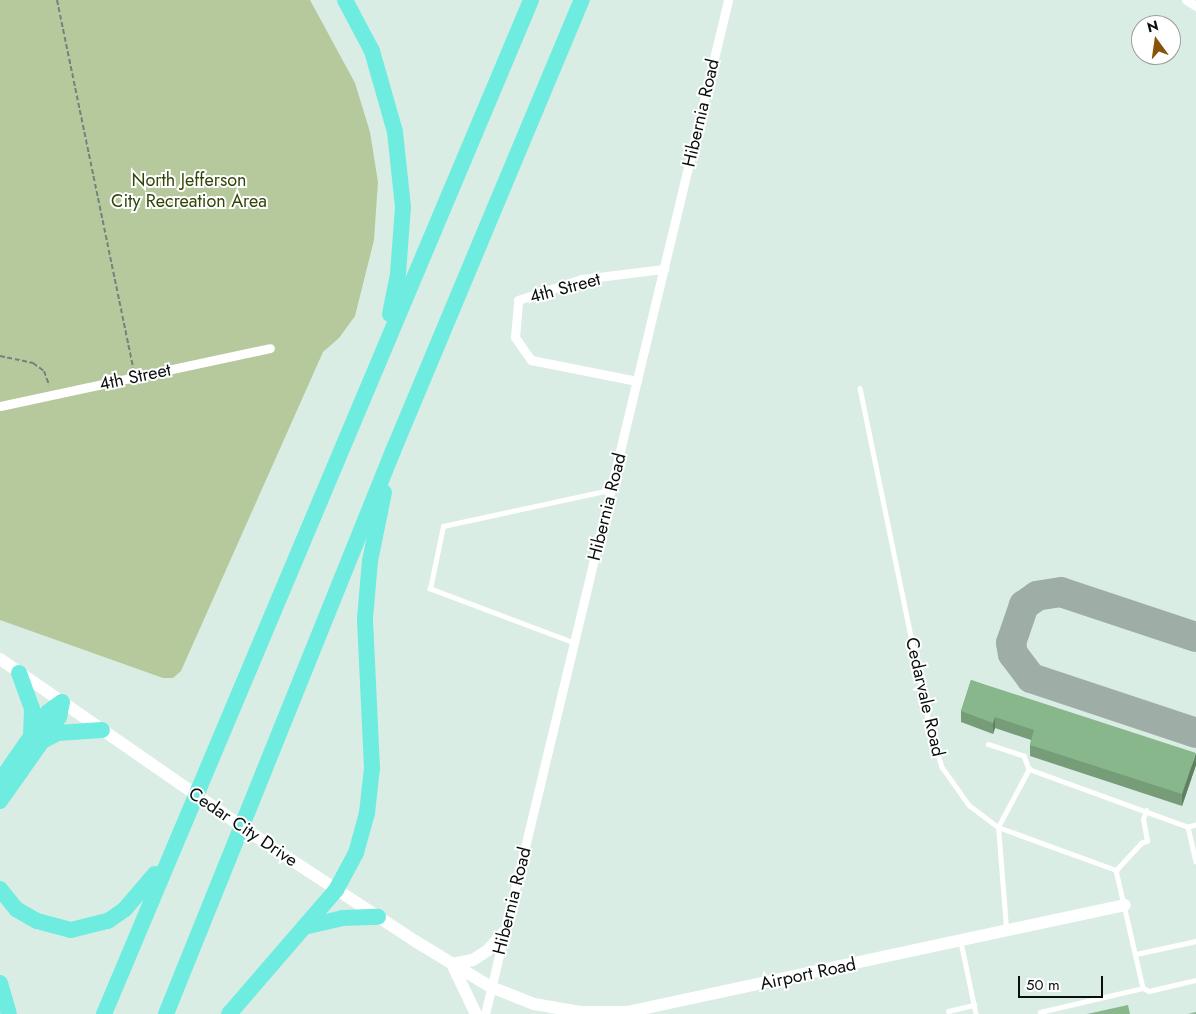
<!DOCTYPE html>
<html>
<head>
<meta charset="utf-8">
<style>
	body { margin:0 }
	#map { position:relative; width:1196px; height:1014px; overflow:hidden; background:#daede4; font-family:Jost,sans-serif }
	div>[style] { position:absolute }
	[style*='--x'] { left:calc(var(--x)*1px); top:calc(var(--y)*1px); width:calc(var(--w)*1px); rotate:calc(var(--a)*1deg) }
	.green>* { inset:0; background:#b6c99c }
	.taxiway>* { height:30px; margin:-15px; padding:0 15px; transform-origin:15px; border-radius:15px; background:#9eada6 }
	.path>* { height:2px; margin-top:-1px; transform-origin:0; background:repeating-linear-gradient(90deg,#75817c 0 5px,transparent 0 7.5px) }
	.lane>* { height:4.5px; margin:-2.25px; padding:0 2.25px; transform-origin:2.25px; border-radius:2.25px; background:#fff }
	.street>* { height:9px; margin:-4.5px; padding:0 4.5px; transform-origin:4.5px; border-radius:4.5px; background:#fff }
	.secondary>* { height:12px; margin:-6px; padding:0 6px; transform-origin:6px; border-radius:6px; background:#fff }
	.highway>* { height:16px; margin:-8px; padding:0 8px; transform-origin:8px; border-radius:8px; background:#6eece0 }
	.wall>* { inset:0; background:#769d78 }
	.shaded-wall>* { inset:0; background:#608062 }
	.building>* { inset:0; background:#89b78c }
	span { translate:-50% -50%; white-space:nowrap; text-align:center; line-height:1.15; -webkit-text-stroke:4px #fff; paint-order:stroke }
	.street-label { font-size:18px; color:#090f0d }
	.park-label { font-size:18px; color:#324506 }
	.north { position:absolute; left:1131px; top:15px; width:50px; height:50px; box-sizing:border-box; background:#fff; border:1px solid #9d9f9e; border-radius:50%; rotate:346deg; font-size:14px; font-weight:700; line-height:20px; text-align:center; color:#090f0d }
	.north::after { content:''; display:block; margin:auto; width:18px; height:22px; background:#8a5108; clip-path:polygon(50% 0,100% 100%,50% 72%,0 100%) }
	.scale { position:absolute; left:1018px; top:976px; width:85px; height:22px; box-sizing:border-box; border:2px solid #090f0d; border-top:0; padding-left:6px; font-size:15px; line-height:18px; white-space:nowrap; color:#090f0d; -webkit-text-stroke:4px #fff; paint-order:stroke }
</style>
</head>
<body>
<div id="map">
	<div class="green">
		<div style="clip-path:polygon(0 0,310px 0,355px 83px,370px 132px,378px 182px,374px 240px,355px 316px,339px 338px,323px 352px,181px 671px,173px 678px,163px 678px,0 620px)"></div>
	</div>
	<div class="taxiway">
		<div style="--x:1196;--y:637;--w:142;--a:-161.6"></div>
		<div style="--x:1061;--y:592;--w:24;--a:171"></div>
		<div style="--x:1037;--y:596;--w:16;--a:145"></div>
		<div style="--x:1024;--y:605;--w:40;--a:108.9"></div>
		<div style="--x:1011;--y:643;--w:11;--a:80"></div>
		<div style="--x:1013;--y:654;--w:30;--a:53"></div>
		<div style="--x:1031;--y:678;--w:174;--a:18.4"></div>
	</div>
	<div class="path">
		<div style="--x:57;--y:0;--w:375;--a:78.3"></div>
		<div style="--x:0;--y:356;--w:34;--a:12"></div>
		<div style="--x:33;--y:363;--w:14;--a:36"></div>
		<div style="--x:44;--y:371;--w:15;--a:70"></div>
	</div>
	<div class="lane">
		<div style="--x:860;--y:388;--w:343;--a:78.4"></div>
		<div style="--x:929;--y:724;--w:45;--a:73.2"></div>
		<div style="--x:942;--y:767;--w:47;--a:54.6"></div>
		<div style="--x:969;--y:805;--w:36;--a:37"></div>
		<div style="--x:998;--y:827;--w:126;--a:20"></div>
		<div style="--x:1116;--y:870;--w:121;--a:77.1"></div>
		<div style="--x:1143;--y:988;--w:7;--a:27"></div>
		<div style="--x:1149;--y:991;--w:48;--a:-13.2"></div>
		<div style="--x:574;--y:643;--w:154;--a:-159.4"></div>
		<div style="--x:430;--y:589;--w:64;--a:-78.3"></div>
		<div style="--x:443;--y:526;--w:171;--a:-12.2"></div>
		<div style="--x:988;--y:744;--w:38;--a:18"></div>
		<div style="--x:1024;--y:756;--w:14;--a:69"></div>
		<div style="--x:1029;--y:769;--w:169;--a:20"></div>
		<div style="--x:1196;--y:825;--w:8;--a:166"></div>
		<div style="--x:1188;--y:827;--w:35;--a:77"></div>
		<div style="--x:1116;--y:870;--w:37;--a:-47"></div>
		<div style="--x:1141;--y:843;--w:6;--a:-18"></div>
		<div style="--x:1147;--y:841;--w:22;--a:-100"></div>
		<div style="--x:1143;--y:819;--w:9;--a:-69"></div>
		<div style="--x:1006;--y:928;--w:101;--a:-94.5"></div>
		<div style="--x:998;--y:827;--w:66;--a:-61.9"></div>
		<div style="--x:961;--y:942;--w:74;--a:78.2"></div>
		<div style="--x:1136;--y:954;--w:61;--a:-12.2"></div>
		<div style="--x:948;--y:1011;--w:27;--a:-13"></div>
		<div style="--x:1040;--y:1012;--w:106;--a:-13.1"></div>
	</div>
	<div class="street">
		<div style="--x:1186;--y:0;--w:12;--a:31"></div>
		<div style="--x:637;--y:381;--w:108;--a:-168.8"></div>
		<div style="--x:531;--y:360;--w:28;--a:-125"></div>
		<div style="--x:515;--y:337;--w:37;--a:-85"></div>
		<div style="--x:518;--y:300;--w:67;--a:-18.2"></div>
		<div style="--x:582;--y:279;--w:83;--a:-7"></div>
		<div style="--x:0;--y:406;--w:276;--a:-12.1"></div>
		<div style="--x:485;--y:1014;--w:1043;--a:-76.52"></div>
	</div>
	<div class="secondary">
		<div style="--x:0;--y:659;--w:325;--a:34.7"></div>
		<div style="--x:267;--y:844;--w:177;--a:33.2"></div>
		<div style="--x:415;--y:941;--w:89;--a:31.2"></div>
		<div style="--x:491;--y:987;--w:46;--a:21.6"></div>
		<div style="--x:534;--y:1004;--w:48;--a:9.7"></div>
		<div style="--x:581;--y:1012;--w:46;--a:0"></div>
		<div style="--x:627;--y:1012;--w:509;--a:-12.13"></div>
		<div style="--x:476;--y:1014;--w:55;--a:-115.6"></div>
		<div style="--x:452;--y:964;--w:21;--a:-11"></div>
		<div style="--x:473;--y:960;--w:18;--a:-34"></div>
		<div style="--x:488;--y:950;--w:24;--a:-48"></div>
	</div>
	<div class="highway">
		<div style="--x:345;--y:0;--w:58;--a:62.1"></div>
		<div style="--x:372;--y:51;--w:84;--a:74.1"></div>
		<div style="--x:395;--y:132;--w:75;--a:83.9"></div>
		<div style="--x:403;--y:207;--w:67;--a:94.3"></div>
		<div style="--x:398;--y:274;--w:41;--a:101.3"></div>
		<div style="--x:19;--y:673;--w:37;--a:70"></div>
		<div style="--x:32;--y:708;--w:27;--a:92"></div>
		<div style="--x:42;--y:741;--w:18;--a:-27"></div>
		<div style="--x:58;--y:733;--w:44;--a:-3.9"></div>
		<div style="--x:0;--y:781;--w:84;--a:-55.2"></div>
		<div style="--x:48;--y:712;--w:17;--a:-36"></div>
		<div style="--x:0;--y:801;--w:103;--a:-54.9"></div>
		<div style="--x:59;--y:717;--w:15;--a:-79"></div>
		<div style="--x:0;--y:889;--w:26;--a:51"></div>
		<div style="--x:16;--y:909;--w:24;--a:30"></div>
		<div style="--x:37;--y:921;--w:35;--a:15"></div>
		<div style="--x:71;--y:930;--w:38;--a:-14"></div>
		<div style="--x:108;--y:921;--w:21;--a:-35"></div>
		<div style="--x:125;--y:909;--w:46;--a:-49.4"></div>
		<div style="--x:304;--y:927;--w:39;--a:-13"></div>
		<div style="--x:342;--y:918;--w:36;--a:-2"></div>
		<div style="--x:0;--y:983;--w:32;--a:74"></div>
		<div style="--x:104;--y:1014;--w:1100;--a:-67.16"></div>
		<div style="--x:166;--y:1014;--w:607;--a:-68.04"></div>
		<div style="--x:393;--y:451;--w:489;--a:-67.3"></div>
		<div style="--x:229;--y:1014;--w:164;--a:-49.2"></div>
		<div style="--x:336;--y:890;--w:42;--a:-61.6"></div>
		<div style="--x:356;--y:853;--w:41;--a:-74.6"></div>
		<div style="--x:367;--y:813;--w:45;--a:-83.7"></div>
		<div style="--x:372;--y:768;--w:150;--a:-92.7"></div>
		<div style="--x:365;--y:618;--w:57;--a:-85"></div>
		<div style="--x:370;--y:561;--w:70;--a:-78.5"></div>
	</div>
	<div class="wall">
		<div style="clip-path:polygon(971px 680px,1196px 765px,1182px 806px,1030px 756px,1030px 745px,1031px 740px,995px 728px,993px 734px,961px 722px,961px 711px)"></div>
	</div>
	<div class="shaded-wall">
		<div style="clip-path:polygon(995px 717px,995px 728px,993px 734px,993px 723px)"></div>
		<div style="clip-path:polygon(1196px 753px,1196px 765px,1182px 806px,1182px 794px)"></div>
	</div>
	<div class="building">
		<div style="clip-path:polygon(971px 680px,1196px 753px,1182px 794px,1030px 745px,1034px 730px,995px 717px,993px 723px,961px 711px)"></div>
		<div style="clip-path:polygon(1128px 1005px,1130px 1014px,1087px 1014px)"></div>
		<div style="clip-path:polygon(1196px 1012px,1196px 1014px,1188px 1014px)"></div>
	</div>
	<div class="street-label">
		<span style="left:701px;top:113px;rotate:-77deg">Hibernia Road</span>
		<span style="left:565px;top:288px;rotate:-15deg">4th Street</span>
		<span style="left:135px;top:377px;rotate:-12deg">4th Street</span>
		<span style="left:607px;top:507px;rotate:-76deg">Hibernia Road</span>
		<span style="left:925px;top:697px;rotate:77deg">Cedarvale Road</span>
		<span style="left:243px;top:827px;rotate:34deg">Cedar City Drive</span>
		<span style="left:512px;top:901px;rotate:-76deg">Hibernia Road</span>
		<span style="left:808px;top:974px;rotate:-12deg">Airport Road</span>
	</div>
	<div class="park-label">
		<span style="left:189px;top:191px">North Jefferson<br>City Recreation Area</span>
	</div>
	<div class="north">N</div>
	<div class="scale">50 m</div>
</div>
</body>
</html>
